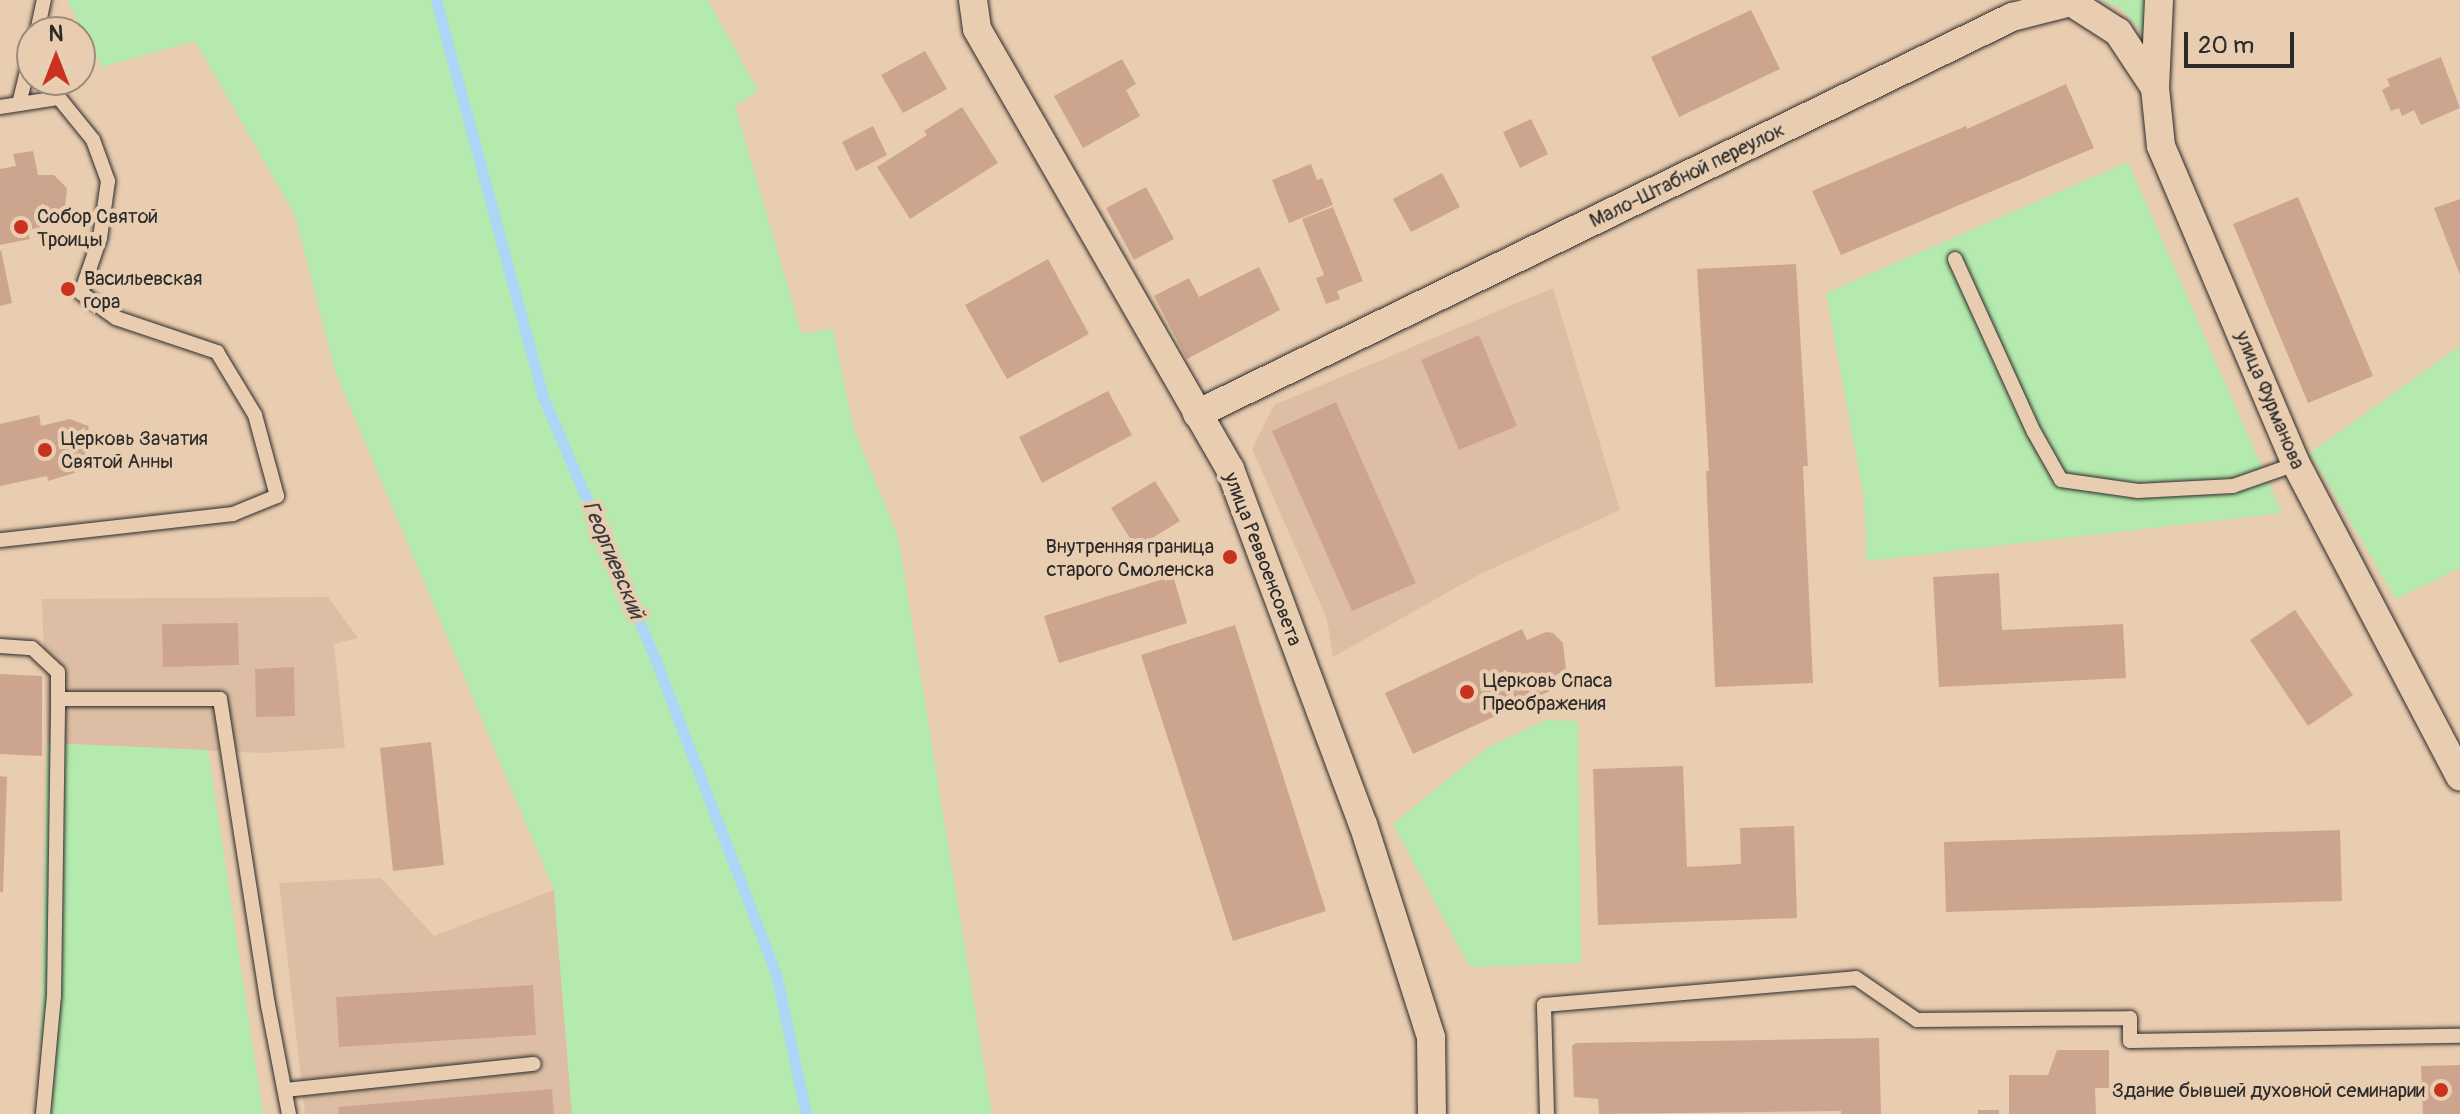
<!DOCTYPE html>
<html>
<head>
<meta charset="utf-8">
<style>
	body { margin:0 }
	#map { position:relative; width:2460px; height:1114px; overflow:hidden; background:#e9cdb0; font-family:Pangolin,sans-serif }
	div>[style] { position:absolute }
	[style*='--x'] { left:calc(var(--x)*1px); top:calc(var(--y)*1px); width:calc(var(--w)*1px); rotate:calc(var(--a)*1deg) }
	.built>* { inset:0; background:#ddbea4 }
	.green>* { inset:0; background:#b4eaad }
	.stream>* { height:11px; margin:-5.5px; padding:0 5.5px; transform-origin:5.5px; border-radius:5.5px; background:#abd6f6 }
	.building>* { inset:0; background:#cda58e }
	.roads { filter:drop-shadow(0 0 2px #2b2b2b) drop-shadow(0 0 2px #2b2b2b) }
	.lane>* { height:14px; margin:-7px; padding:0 7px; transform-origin:7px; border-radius:7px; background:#e9cdb0 }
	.street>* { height:28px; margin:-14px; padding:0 14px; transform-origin:14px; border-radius:14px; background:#e9cdb0 }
	.dots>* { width:22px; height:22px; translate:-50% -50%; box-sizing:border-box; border:4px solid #e9cdb0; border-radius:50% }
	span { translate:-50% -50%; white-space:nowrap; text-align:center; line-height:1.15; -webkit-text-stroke:8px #e9cdb0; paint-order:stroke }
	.street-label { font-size:20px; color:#2b2b2b }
	.poi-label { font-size:20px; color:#2b2b2b }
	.left { translate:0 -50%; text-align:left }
	.right { translate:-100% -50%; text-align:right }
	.water-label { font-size:22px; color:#383c3f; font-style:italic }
	.north { position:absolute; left:16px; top:16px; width:80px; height:80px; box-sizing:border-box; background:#e9cdb0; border:2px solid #9d8c7b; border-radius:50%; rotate:0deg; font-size:22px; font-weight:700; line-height:32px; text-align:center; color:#2b2b2b }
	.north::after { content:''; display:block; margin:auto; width:28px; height:36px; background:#c8321e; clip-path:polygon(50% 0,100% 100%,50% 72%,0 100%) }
	.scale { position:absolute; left:2184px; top:32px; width:110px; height:36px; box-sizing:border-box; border:4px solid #2b2b2b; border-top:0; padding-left:10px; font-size:24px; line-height:28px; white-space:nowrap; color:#2b2b2b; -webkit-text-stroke:6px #e9cdb0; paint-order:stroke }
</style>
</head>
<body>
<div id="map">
	<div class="built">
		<div style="clip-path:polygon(1553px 288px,1620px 510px,1480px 574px,1333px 657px,1327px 619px,1252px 449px,1274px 405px)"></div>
		<div style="clip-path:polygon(328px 597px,358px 638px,334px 644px,345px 748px,264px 753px,47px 743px,42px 599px)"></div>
		<div style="clip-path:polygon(381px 878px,434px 936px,554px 890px,572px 1114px,305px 1114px,279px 883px)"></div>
	</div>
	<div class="green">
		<div style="clip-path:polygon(67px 0,708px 0,758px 91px,735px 106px,802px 334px,833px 329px,854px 430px,898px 536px,992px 1114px,572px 1114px,554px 890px,335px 371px,295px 215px,195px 41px,102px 67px)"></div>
		<div style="clip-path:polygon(2100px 0,2150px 0,2146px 37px,2120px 7px)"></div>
		<div style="clip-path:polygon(2128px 162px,2282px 513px,1867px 561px,1864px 498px,1826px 293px)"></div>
		<div style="clip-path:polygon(2460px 346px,2460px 568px,2396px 599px,2310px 453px)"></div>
		<div style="clip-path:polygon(1546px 720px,1578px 721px,1581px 963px,1470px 967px,1393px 824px,1487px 748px)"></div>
		<div style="clip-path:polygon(47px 743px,208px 750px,263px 1114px,39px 1114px)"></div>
	</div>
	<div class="stream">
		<div style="--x:436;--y:0;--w:411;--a:74.9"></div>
		<div style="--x:543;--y:397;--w:282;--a:66.8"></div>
		<div style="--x:654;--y:656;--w:341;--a:69"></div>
		<div style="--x:776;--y:974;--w:143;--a:77.9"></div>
	</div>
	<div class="building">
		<div style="clip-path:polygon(1751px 10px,1780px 69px,1679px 117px,1651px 57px)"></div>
		<div style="clip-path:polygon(925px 51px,947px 89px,903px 113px,881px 75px)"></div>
		<div style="clip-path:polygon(2441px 57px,2460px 108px,2421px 125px,2414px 110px,2402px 116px,2399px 108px,2391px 111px,2382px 90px,2390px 86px,2387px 79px)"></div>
		<div style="clip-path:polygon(1122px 59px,1136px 84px,1126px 90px,1140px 116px,1083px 148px,1054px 96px)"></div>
		<div style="clip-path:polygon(2066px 84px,2094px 148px,1841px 255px,1812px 191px,1966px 126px,1967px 129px)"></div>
		<div style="clip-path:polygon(962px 107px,998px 163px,910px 219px,877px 167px,927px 135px,924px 131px)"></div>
		<div style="clip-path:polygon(1531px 119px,1548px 154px,1520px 168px,1503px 132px)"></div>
		<div style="clip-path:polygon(873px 126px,887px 155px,856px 171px,842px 142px)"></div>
		<div style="clip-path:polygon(33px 151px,38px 175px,54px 175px,67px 188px,64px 216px,56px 224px,28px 230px,30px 239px,0 245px,0 169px,16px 166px,13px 154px)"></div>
		<div style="clip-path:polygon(1311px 164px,1317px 180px,1322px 178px,1333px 205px,1289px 223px,1272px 180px)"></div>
		<div style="clip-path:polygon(1442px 173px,1460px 207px,1411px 232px,1393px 199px)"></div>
		<div style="clip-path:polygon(1146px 187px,1174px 239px,1134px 260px,1106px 208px)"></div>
		<div style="clip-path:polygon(2298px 197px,2373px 376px,2308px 403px,2233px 224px)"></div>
		<div style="clip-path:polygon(2460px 199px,2460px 275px,2434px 208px)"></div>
		<div style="clip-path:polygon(1333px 207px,1363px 281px,1337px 291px,1340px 299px,1326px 304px,1316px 278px,1324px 275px,1302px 219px)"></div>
		<div style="clip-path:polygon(1px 250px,12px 303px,0 306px,0 251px)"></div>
		<div style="clip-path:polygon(1048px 259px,1089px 334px,1007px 379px,965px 305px)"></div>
		<div style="clip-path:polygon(1796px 264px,1808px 466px,1803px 466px,1813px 683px,1715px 687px,1706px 471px,1709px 471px,1697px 269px)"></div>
		<div style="clip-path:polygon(1259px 267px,1280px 310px,1187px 359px,1154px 296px,1189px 278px,1199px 297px)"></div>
		<div style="clip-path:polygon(1479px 335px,1517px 426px,1459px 450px,1421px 360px)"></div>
		<div style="clip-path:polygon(1108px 391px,1132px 435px,1042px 483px,1019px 437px)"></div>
		<div style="clip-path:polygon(1336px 402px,1416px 583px,1352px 611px,1272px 431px)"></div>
		<div style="clip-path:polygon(39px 415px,41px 426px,70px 419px,88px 426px,92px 445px,79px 462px,81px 471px,48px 481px,47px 476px,0 486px,0 424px)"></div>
		<div style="clip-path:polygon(1155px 481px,1180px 521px,1136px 548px,1111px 508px)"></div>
		<div style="clip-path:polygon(1999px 573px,2002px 630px,2123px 624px,2126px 678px,1939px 687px,1933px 577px)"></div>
		<div style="clip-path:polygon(1173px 576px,1187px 623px,1059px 663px,1044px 616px)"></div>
		<div style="clip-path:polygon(2295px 610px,2353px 695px,2308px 726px,2250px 640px)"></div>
		<div style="clip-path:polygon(238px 623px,239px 665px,163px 667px,162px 624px)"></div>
		<div style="clip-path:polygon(1235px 625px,1326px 911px,1233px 941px,1141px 655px)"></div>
		<div style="clip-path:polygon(1522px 629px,1527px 640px,1546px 632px,1553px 633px,1563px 643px,1566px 669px,1546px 681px,1550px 691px,1413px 754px,1385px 693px)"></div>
		<div style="clip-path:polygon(294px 667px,295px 716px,256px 717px,255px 669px)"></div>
		<div style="clip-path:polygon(0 674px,42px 676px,42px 756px,0 754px)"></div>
		<div style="clip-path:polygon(431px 742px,444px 865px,393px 871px,380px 748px)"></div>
		<div style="clip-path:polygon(1683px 766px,1687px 867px,1741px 864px,1740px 828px,1794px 826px,1797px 918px,1598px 925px,1593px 769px)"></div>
		<div style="clip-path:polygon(0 776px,7px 777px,3px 892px,0 892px)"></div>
		<div style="clip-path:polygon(2340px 830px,2342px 901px,1946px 912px,1944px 842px)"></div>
		<div style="clip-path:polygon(533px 985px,536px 1035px,339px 1047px,336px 997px)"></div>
		<div style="clip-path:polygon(1879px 1038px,1881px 1114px,1841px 1114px,1841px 1111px,1599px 1114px,1598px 1099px,1574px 1097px,1572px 1046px,1576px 1043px)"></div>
		<div style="clip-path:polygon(2057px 1050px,2109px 1050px,2109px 1088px,2095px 1088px,2096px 1114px,2009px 1114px,2009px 1075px,2048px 1075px)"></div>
		<div style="clip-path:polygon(2460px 1065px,2460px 1114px,2423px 1114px,2421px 1066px)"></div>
		<div style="clip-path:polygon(552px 1089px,554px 1114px,339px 1114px,338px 1107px)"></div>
		<div style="clip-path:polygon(1978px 1110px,1999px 1110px,1999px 1114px,1978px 1114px)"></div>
	</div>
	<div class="roads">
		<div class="lane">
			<div style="--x:37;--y:32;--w:33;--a:-78"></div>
			<div style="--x:19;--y:104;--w:55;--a:-76.2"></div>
			<div style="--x:0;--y:107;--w:60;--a:-8.7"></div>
			<div style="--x:59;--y:98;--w:54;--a:51"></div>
			<div style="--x:93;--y:140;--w:44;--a:69.9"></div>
			<div style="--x:108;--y:181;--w:58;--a:98"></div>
			<div style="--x:100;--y:238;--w:58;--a:109.1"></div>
			<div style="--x:81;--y:293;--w:43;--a:35.5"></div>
			<div style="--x:116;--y:318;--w:107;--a:18.6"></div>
			<div style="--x:217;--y:352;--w:74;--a:58.9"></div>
			<div style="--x:255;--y:415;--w:84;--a:74.8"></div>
			<div style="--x:277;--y:496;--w:48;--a:157.8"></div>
			<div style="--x:233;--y:514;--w:234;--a:173.6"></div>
			<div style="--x:1955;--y:259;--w:190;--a:65.5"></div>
			<div style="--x:2034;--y:432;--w:55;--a:60.6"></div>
			<div style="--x:2061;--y:480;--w:78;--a:8.1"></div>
			<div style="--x:2138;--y:491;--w:95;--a:-3"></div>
			<div style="--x:2233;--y:486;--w:67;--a:-19.2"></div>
			<div style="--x:0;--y:646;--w:32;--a:4"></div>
			<div style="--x:32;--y:648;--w:35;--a:43"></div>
			<div style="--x:58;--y:672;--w:27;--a:90"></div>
			<div style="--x:285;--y:1090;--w:250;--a:-6"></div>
			<div style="--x:43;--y:1114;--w:119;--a:-84.7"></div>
			<div style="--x:54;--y:996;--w:297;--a:-89.2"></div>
			<div style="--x:58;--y:699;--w:162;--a:0"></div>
			<div style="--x:220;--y:699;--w:310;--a:81.1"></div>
			<div style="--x:268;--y:1005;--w:111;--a:79.1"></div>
			<div style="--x:1547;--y:1114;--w:109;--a:-91.6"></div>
			<div style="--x:1544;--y:1005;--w:313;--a:-4.9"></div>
			<div style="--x:1856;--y:978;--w:74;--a:34.5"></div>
			<div style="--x:1917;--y:1020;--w:213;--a:-0.5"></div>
			<div style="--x:2130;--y:1018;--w:23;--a:90"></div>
			<div style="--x:2130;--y:1041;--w:330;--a:-0.9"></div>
		</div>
		<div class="street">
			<div style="--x:973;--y:0;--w:29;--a:82"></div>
			<div style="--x:977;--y:29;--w:508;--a:60.1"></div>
			<div style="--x:1230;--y:469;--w:379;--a:69.5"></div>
			<div style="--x:1363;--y:824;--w:224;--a:72.3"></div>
			<div style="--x:1431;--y:1037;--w:77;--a:89.3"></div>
			<div style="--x:2159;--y:0;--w:88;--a:92.6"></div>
			<div style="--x:2155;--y:88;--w:58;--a:84.1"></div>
			<div style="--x:2161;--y:146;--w:345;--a:67"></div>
			<div style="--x:2296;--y:464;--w:353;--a:62.3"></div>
			<div style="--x:1197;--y:414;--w:907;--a:-25.97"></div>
			<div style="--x:2012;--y:17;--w:61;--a:-14.3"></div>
			<div style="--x:2071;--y:2;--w:56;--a:32.6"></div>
			<div style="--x:2118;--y:32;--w:67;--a:56.5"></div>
		</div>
	</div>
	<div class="dots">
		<div style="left:21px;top:227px;background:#c8321e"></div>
		<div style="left:68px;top:289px;background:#c8321e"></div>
		<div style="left:45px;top:450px;background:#c8321e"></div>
		<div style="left:1230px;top:557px;background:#c8321e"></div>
		<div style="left:1467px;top:692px;background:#c8321e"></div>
		<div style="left:2441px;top:1090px;background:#c8321e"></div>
	</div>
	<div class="street-label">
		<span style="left:1687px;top:175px;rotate:-26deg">Мало-Штабной переулок</span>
		<span style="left:2270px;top:400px;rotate:67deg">улица Фурманова</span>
		<span style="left:1263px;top:559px;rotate:69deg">улица Реввоенсовета</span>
	</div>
	<div class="poi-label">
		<span class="left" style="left:37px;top:228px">Собор Святой<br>Троицы</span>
		<span class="left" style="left:84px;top:290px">Васильевская<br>гора</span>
		<span class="left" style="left:61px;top:450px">Церковь Зачатия<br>Святой Анны</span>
		<span class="right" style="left:1214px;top:558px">Внутренняя граница<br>старого Смоленска</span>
		<span class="left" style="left:1483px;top:692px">Церковь Спаса<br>Преображения</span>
		<span class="right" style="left:2425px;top:1090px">Здание бывшей духовной семинарии</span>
	</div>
	<div class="water-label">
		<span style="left:613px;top:560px;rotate:67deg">Георгиевский</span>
	</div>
	<div class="north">N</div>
	<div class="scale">20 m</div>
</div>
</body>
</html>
